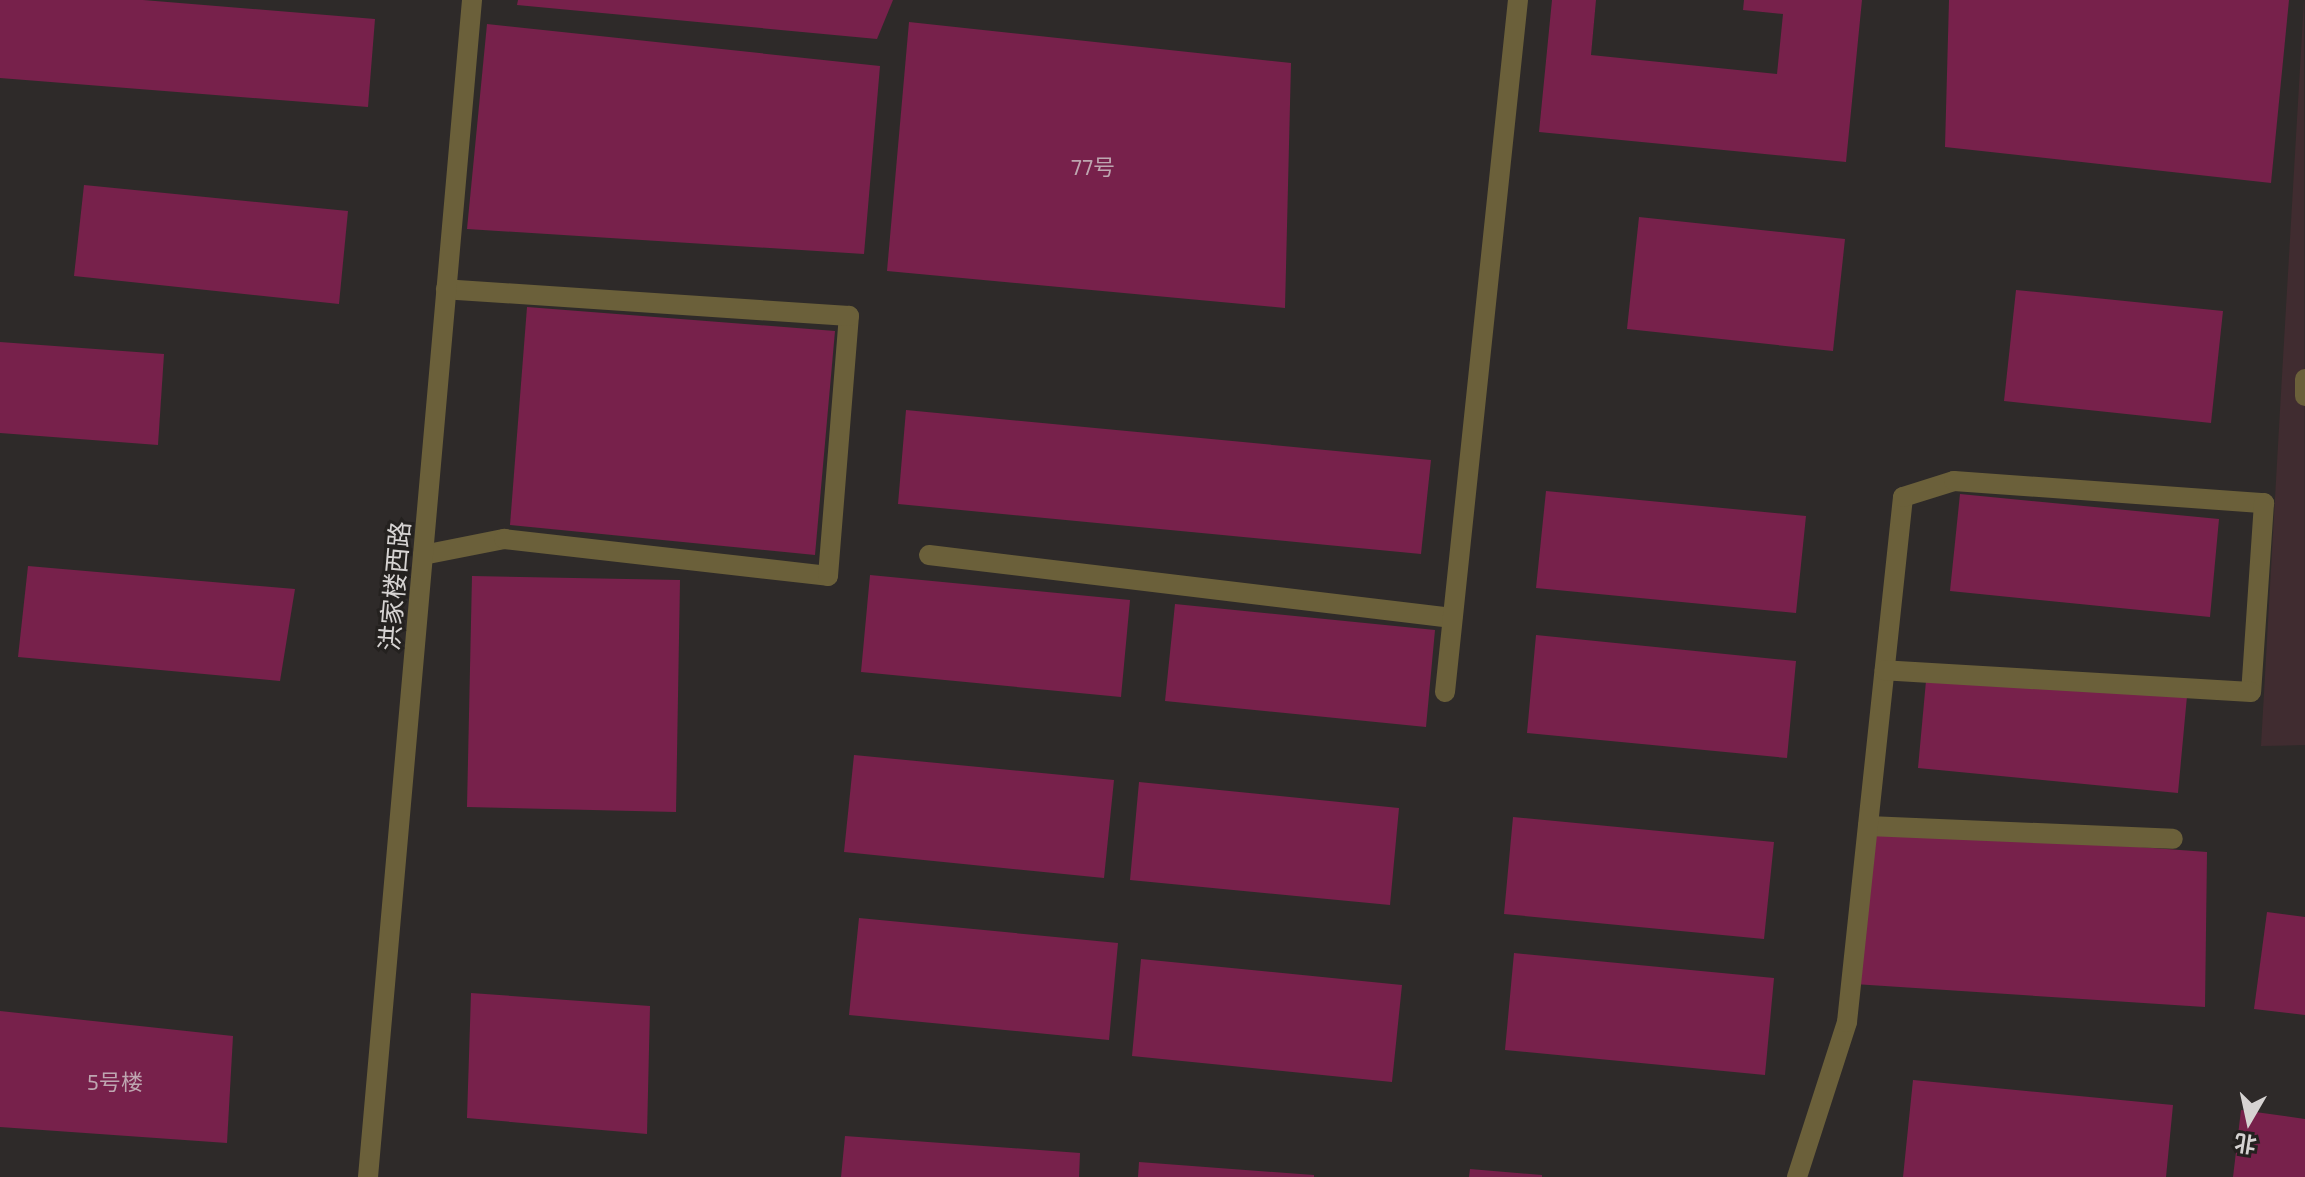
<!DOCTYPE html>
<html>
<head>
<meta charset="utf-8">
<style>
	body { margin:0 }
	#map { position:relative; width:2305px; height:1177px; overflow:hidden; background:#2e2a29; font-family:"Exo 2","Noto Sans SC",sans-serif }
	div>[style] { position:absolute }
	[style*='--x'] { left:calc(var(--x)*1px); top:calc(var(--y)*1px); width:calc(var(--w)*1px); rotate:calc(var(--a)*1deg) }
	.education>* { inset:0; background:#402c30 }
	.building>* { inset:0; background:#77214b }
	.service>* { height:20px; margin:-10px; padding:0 10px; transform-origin:10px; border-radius:10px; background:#6b603a }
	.minor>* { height:20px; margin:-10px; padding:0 10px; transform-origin:10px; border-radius:10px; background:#6b603a }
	span { translate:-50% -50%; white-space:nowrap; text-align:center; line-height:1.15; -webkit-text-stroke:6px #24211f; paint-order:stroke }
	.number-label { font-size:22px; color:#bea6b0 }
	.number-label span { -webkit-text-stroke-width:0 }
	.street-label { font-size:26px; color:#d6d3d2 }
	.north { position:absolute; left:2209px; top:1081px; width:80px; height:80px; -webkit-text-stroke:6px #24211f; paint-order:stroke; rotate:189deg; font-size:22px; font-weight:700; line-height:32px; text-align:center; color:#d6d3d2 }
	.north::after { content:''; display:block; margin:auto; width:28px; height:36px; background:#d6d3d2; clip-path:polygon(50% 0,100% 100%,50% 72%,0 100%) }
</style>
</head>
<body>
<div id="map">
	<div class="education">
		<div style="clip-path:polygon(2304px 0,2305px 745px,2261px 746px,2280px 410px)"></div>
	</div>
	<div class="building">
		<div style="clip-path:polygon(0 0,143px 0,375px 19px,368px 107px,0 78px)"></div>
		<div style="clip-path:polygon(518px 0,893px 0,877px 39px,517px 5px)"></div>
		<div style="clip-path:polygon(1552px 0,1596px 0,1591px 55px,1777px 74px,1783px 14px,1743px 10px,1744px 0,1862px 0,1846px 162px,1539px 132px)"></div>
		<div style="clip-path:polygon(1949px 0,2289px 0,2271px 183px,1945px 147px)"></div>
		<div style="clip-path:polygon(909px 22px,1291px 63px,1285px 308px,887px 271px)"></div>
		<div style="clip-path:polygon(487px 24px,880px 66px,864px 254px,467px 229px)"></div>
		<div style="clip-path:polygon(84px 185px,348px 211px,339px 304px,74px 276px)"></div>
		<div style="clip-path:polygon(1639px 217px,1845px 239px,1833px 351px,1627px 329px)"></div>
		<div style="clip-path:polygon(2016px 290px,2223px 311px,2211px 423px,2004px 401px)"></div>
		<div style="clip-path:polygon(527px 307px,835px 331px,815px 555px,510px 525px)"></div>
		<div style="clip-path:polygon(0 342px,164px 354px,158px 445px,0 433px)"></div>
		<div style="clip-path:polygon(906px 410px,1431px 460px,1421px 554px,898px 504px)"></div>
		<div style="clip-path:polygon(1546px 491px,1806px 516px,1796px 613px,1536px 588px)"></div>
		<div style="clip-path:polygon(1960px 494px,2219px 519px,2210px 617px,1950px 591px)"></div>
		<div style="clip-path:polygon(28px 566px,295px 589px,280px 681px,18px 657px)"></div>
		<div style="clip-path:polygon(870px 575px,1130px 600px,1121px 697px,861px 672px)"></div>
		<div style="clip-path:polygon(472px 576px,680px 580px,676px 812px,467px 807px)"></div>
		<div style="clip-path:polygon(1175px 604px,1435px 630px,1426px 727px,1165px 701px)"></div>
		<div style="clip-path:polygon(1536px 635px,1796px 661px,1787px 758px,1527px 733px)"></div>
		<div style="clip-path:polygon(1927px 670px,2187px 696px,2178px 793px,1918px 768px)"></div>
		<div style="clip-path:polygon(854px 755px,1114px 780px,1104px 878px,844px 852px)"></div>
		<div style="clip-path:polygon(1139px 782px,1399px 808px,1390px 905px,1130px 880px)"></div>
		<div style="clip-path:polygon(1513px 817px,1774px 842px,1764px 939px,1504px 914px)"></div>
		<div style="clip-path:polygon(1872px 827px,2207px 852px,2205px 1007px,1854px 984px)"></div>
		<div style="clip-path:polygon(2267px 912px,2305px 917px,2305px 1015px,2254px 1009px)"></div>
		<div style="clip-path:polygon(859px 918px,1118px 943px,1109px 1040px,849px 1015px)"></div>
		<div style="clip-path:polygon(1514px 953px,1774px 978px,1765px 1075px,1505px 1050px)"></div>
		<div style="clip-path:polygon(1141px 959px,1402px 985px,1392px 1082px,1132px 1056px)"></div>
		<div style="clip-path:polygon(471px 993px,650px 1006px,647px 1134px,467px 1118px)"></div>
		<div style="clip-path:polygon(0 1011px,233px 1036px,227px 1143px,0 1127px)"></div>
		<div style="clip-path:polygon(1913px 1080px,2173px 1105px,2166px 1177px,1903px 1177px)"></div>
		<div style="clip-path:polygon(2241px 1110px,2305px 1119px,2305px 1177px,2233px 1177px)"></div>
		<div style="clip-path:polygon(845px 1136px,1080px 1153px,1079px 1177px,841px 1177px)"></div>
		<div style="clip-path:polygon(1139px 1162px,1314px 1175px,1314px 1177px,1138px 1177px)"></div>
		<div style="clip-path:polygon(1470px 1169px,1542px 1175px,1542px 1177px,1469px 1177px)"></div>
	</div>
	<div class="service">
		<div style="--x:2305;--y:379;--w:17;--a:90"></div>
	</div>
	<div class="minor">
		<div style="--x:423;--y:555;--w:83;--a:-11.2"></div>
		<div style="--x:504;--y:539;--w:326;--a:6.5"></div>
		<div style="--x:828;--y:576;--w:261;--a:-85.4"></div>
		<div style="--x:849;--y:316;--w:404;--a:-176.2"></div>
		<div style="--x:929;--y:555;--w:527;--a:6.87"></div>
		<div style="--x:1445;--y:692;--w:696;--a:-83.98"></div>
		<div style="--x:1868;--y:826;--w:305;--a:2.4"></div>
		<div style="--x:368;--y:1177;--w:1182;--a:-84.95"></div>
		<div style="--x:1797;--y:1177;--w:163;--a:-72.1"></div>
		<div style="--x:1847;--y:1022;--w:528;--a:-83.91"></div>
		<div style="--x:1903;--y:497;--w:53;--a:-17.4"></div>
		<div style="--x:1954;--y:481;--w:311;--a:4.1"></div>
		<div style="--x:2264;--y:503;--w:189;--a:93.9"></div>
		<div style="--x:2251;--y:692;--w:367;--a:-176.6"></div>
	</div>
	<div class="number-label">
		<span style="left:1093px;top:167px">77号</span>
		<span style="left:115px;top:1082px">5号楼</span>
	</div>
	<div class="street-label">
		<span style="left:394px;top:586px;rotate:-85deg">洪家楼西路</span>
	</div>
	<div class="north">北</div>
</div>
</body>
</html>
